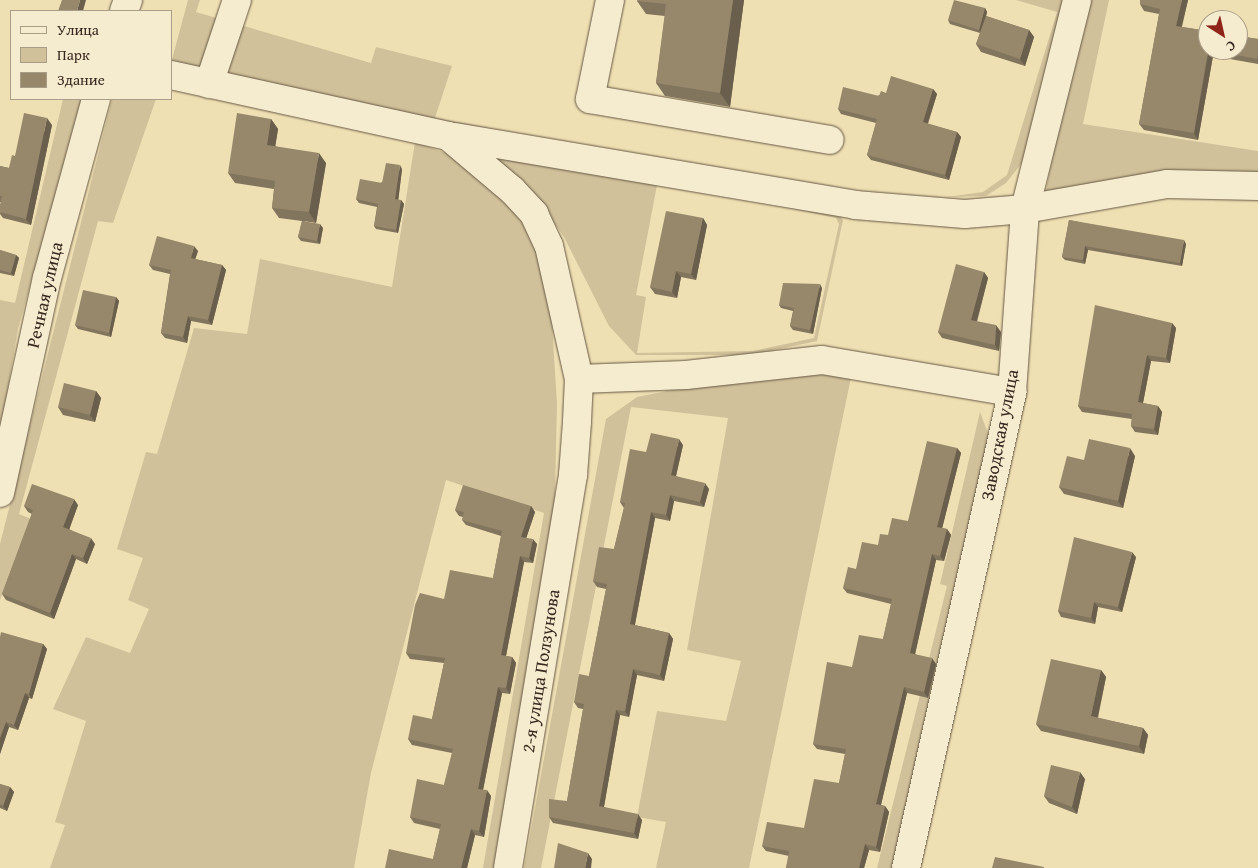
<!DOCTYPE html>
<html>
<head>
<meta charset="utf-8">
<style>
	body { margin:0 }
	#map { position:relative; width:1258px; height:868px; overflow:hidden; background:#efe0b3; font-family:"Gentium Book Plus",serif }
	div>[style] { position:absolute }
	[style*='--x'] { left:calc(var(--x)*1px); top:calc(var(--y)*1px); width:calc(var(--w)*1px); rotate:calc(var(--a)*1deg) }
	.green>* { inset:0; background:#d0c19a }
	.roads { filter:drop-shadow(0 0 1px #665745) drop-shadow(0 0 1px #665745) }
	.minor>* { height:28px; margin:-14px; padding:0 14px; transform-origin:14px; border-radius:14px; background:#f5ebce }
	.wall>* { inset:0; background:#82755d }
	.shaded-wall>* { inset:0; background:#6a5f4c }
	.building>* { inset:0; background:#97886c }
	span { translate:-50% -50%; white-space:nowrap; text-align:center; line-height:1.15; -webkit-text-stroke:4px #f5ebce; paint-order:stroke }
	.street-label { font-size:18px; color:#382920 }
	.legend { position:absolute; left:10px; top:10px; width:162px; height:90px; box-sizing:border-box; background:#f5ebce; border:1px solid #a99d88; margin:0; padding:6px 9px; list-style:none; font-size:15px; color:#382920 }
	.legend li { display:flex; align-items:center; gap:10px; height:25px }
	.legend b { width:25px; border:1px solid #a99d88 }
	.north { position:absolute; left:1198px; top:10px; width:50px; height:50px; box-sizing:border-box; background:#f5ebce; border:1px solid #a99d88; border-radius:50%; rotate:145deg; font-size:14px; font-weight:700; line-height:20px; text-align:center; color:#382920 }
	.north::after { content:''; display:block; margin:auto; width:18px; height:22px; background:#8f2418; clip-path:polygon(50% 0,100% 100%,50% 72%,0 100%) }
</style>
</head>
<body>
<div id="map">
	<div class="green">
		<div style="clip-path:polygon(188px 0,200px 0,196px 12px,371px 63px,376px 47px,452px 66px,435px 118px,638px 156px,636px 165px,171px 63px)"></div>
		<div style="clip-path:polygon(1016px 0,1067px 0,1022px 163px,1006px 183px,986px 196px,947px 197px,983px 192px,1007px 175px,1057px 12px)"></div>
		<div style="clip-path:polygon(1087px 0,1109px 0,1083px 124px,1258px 151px,1258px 182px,1045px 196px,1075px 35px)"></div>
		<div style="clip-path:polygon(63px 99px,82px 99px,18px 329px,0 436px,0 300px,15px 303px)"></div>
		<div style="clip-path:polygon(112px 99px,156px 99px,113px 223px,98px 221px,19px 514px,31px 519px,0 600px,0 544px)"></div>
		<div style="clip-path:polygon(415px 142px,454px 156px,480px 174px,521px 219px,535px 244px,551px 307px,557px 404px,554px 539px,498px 868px,483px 868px,544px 513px,446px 480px,371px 773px,354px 868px,50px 868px,65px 825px,55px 822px,86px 721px,53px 709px,86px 637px,130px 653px,149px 609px,128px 600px,143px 558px,117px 549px,146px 452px,157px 454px,194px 328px,247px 334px,260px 259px,392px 287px)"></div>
		<div style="clip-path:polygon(evenodd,485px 148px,839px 214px,843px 220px,817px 341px,751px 355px,636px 355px,609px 326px,564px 237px,541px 204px,485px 148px,658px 180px,836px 218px,839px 224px,814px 338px,753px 351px,637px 353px,646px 297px,636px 295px,658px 180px)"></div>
		<div style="clip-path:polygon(853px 368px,749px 868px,656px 868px,666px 822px,637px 817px,657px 711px,726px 721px,741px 661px,687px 650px,728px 418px,631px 407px,541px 868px,524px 868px,606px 419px,637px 397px,697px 385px)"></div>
		<div style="clip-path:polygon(980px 412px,990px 439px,893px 868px,877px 868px,947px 586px,940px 584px)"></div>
	</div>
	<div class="roads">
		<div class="minor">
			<div style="--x:610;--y:0;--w:101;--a:101.4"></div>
			<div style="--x:590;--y:99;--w:243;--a:9.7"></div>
			<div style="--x:124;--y:11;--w:12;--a:-70"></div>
			<div style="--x:171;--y:75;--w:284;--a:12.4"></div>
			<div style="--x:448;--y:136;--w:84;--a:40.2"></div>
			<div style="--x:512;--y:190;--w:33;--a:47"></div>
			<div style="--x:534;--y:214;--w:35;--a:65"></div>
			<div style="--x:549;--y:246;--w:136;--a:77.3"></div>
			<div style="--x:579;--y:379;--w:43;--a:92.7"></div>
			<div style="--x:577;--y:422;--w:53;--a:94.3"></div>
			<div style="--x:573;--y:475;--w:398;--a:99.4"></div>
			<div style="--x:209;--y:84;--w:89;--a:-71.6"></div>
			<div style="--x:455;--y:137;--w:406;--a:9.6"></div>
			<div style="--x:855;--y:205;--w:110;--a:4.7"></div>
			<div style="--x:965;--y:214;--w:60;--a:-4.8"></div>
			<div style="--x:1025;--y:209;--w:144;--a:-10"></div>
			<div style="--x:1167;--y:184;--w:91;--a:1.3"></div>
			<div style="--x:579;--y:379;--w:107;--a:-2.1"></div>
			<div style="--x:686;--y:375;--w:137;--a:-6.3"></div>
			<div style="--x:822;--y:360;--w:193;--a:9.6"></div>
			<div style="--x:0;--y:493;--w:220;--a:-77.7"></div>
			<div style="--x:47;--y:278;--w:186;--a:-74.7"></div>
			<div style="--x:906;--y:868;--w:488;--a:-77.4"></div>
			<div style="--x:1012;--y:392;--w:183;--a:-85.9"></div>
			<div style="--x:1025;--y:209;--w:215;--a:-76"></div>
		</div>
	</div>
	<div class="wall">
		<div style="clip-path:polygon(744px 0,730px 107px,665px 96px,656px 83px,665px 16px,646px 14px,637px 1px)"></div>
		<div style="clip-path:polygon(1188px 0,1182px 27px,1258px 39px,1258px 64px,1213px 56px,1198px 140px,1144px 130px,1139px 124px,1159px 14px,1144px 11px,1140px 4px)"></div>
		<div style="clip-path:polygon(985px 8px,987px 12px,986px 16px,1029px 30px,1034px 37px,1025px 66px,981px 52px,976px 44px,980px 33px,950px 24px,948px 20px)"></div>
		<div style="clip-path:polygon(933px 89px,937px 94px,928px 124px,957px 132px,961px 137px,949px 180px,871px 160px,867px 155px,876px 123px,841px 114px,838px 109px,886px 93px)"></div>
		<div style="clip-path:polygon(271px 119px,278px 129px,275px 146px,326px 163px,316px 223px,303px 221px,323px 228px,320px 244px,301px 241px,298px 237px,302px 221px,279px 218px,272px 208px,274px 189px,235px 183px,228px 173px)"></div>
		<div style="clip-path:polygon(52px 125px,31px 225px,3px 218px,0 214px,1px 202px,0 202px,0 166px,9px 168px,15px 156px)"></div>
		<div style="clip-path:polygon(402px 169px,398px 200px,401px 200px,404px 204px,398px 233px,376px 229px,374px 226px,377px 207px,359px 203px,356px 199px)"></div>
		<div style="clip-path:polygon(703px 218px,707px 225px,696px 280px,681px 277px,677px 298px,655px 294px,650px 287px)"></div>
		<div style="clip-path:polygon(1069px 220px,1186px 244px,1182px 266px,1088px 250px,1085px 264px,1065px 260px,1062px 257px)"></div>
		<div style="clip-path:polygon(0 250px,16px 255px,19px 258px,14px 276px,0 273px)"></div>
		<div style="clip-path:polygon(198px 251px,195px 259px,222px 265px,226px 270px,212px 325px,191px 321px,187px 343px,165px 338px,161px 333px,170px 274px,153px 270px,149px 265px)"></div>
		<div style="clip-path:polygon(984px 272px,988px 278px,977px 322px,1001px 332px,999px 351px,942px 338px,938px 332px)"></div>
		<div style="clip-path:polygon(822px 288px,813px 334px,793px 330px,790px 326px,793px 311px,781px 308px,779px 305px)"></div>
		<div style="clip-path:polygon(116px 297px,119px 301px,111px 337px,78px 329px,75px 325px)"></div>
		<div style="clip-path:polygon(1172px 323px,1176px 328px,1170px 363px,1151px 361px,1143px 403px,1158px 406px,1162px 412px,1158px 435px,1135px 432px,1131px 426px,1132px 419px,1082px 412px,1078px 406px)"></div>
		<div style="clip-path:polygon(96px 391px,101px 398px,95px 422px,63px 415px,58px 407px)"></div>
		<div style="clip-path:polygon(683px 445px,676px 476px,709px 489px,704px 507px,674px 501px,670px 521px,655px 518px,635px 625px,669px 633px,673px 639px,664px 681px,637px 675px,629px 717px,620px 715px,604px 807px,642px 820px,638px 839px,553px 823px,549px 817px,567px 801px,583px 709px,578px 708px,574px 702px,589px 676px,606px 589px,597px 587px,593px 581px,614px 549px,624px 508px,620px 502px,646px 452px)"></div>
		<div style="clip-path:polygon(957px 448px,961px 453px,942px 528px,947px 529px,951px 535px,944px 561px,936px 560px,915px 654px,936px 664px,928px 698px,907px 693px,881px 805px,885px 806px,889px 812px,880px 852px,869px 850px,864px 868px,786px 868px,789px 856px,766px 851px,762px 846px,804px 828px,839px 783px,845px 754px,817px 749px,813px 744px,852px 667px,883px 639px,891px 604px,847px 593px,843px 588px,856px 569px,878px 545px,888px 535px,908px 521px)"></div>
		<div style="clip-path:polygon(1135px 456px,1123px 508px,1064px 494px,1059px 487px,1084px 460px)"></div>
		<div style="clip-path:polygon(78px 505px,69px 529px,95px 544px,87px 564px,76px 559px,54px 619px,6px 600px,2px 594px,32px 514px,28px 512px,24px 506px)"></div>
		<div style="clip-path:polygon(531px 506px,535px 512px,526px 538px,537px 544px,533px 563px,524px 562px,506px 656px,512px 657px,516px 663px,510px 694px,502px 693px,483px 790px,491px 796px,484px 837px,475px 835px,467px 868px,385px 868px,433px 859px,440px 829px,414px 823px,410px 817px,444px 785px,452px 753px,412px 745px,408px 739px,432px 719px,444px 663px,410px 659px,406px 653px,444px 599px,493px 578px,501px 536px,466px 525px,462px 520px,463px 517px,459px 516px,455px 510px)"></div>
		<div style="clip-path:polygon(1136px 557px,1122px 612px,1098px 607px,1095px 624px,1061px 617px,1058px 611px)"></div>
		<div style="clip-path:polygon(0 637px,43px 644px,47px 649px,32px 699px,29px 698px,18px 730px,9px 727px,0 754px)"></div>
		<div style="clip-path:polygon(1101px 670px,1106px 677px,1098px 718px,1143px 728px,1148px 735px,1144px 754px,1041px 731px,1036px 724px)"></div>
		<div style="clip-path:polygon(1085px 779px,1077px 814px,1049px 803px,1044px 796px)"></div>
		<div style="clip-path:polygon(0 784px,10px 787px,14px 792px,7px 811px,0 808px)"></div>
	</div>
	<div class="shaded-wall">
		<div style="clip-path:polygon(80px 0,86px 0,83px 11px,77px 11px)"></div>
		<div style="clip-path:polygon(733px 0,744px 0,730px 107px,720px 93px)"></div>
		<div style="clip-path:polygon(1182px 0,1188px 0,1180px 32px,1176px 26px)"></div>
		<div style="clip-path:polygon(985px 8px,987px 12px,982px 33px,979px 30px)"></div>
		<div style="clip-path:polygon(1029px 30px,1034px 37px,1025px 66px,1020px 59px)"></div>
		<div style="clip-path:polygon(1209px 50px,1213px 56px,1198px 140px,1194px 133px)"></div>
		<div style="clip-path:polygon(933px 89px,937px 94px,926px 128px,923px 122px)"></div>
		<div style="clip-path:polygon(47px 118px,52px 125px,31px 225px,26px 219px)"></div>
		<div style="clip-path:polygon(271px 119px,278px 129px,274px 155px,267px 145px)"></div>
		<div style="clip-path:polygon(957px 132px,961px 137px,949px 180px,945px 175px)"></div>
		<div style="clip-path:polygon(319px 153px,326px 163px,316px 223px,309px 212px)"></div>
		<div style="clip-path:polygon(400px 165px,402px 169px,398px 203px,395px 199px)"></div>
		<div style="clip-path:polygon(401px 200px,404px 204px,398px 233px,396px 230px)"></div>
		<div style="clip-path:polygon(703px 218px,707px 225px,696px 280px,691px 274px)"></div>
		<div style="clip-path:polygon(320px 224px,323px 228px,320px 244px,317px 241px)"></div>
		<div style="clip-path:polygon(1184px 240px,1186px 244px,1182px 266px,1180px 263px)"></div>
		<div style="clip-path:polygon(194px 246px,198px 251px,194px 263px,191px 258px)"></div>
		<div style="clip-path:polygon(1085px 246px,1088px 250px,1085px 264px,1083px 260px)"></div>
		<div style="clip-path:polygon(16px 255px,19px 258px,14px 276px,11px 273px)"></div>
		<div style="clip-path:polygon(222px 265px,226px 270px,212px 325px,208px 320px)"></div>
		<div style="clip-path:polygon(676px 271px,681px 277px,677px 298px,672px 292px)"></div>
		<div style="clip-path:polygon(984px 272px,988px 278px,975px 327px,971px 320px)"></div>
		<div style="clip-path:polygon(820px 284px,822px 288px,813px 334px,810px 330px)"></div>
		<div style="clip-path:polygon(116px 297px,119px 301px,111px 337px,109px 333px)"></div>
		<div style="clip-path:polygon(188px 316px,191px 321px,187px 343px,183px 337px)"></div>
		<div style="clip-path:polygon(1172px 323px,1176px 328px,1170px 363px,1166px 358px)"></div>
		<div style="clip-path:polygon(996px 325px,1001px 332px,999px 351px,995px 345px)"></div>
		<div style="clip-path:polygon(1147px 355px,1151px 361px,1142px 408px,1138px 402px)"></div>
		<div style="clip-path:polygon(96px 391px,101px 398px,95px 422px,90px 415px)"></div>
		<div style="clip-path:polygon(1158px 406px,1162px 412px,1158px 435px,1154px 429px)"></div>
		<div style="clip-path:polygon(679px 439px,683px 445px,675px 480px,671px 475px)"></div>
		<div style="clip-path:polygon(957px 448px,961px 453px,941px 533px,937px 527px)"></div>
		<div style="clip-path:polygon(1130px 448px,1135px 456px,1123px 508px,1118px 501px)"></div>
		<div style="clip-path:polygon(705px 483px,709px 489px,704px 507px,700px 502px)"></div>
		<div style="clip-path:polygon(670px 495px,674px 501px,670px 521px,666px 515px)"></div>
		<div style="clip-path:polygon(74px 499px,78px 505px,68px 533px,63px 527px)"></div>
		<div style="clip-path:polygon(531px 506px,535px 512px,525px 542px,521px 537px)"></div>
		<div style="clip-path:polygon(651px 512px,655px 518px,634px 629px,630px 624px)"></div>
		<div style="clip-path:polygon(947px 529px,951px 535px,944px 561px,940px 556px)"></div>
		<div style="clip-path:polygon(91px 538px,95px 544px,87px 564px,83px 558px)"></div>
		<div style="clip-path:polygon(533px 539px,537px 544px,533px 563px,529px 558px)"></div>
		<div style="clip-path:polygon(1132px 552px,1136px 557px,1122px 612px,1118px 607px)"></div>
		<div style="clip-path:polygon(72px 554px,76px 559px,54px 619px,50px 613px)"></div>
		<div style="clip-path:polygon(932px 554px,936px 560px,914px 659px,910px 653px)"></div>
		<div style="clip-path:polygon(520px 556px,524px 562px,505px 661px,501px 655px)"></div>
		<div style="clip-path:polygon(1094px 602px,1098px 607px,1095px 624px,1091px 618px)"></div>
		<div style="clip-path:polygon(669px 633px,673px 639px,664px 681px,660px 675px)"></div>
		<div style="clip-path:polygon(43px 644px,47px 649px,32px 699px,29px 694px)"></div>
		<div style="clip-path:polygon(512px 657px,516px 663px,510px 694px,506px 688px)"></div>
		<div style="clip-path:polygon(932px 658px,936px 664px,928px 698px,924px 692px)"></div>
		<div style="clip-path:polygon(633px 669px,637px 675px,629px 717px,625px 711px)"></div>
		<div style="clip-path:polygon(1101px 670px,1106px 677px,1096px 724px,1091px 716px)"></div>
		<div style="clip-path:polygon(498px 687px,502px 693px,482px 795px,478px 789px)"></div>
		<div style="clip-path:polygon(904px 687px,907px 693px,880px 809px,876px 804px)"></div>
		<div style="clip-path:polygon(25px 693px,29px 698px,18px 730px,14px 725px)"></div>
		<div style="clip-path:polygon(616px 710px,620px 715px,603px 812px,599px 806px)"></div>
		<div style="clip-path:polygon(6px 722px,9px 727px,0 754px,0 738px)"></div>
		<div style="clip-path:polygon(1143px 728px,1148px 735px,1144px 754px,1139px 746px)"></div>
		<div style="clip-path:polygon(1080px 772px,1085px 779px,1077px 814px,1072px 807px)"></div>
		<div style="clip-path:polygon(10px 787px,14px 792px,7px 811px,3px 806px)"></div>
		<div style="clip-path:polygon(487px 790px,491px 796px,484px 837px,479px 831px)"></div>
		<div style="clip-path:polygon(885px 806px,889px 812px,880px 852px,876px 847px)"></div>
		<div style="clip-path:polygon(638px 814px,642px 820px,638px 839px,634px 833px)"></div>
		<div style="clip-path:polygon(471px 829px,475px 835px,467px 868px,461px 868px)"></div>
		<div style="clip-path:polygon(865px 844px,869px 850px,864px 868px,859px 868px)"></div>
		<div style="clip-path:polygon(588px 853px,592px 859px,591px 868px,585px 868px)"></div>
	</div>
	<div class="building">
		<div style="clip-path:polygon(62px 0,80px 0,77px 11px,58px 11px)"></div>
		<div style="clip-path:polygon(637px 0,733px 0,720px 93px,656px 83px,666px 4px,637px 1px)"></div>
		<div style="clip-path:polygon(954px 0,985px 8px,979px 30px,948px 20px)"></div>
		<div style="clip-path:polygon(1140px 0,1182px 0,1176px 26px,1208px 31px,1208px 50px,1194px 133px,1139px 124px,1160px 9px,1140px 4px)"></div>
		<div style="clip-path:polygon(986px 16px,1029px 30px,1020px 59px,976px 44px)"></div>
		<div style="clip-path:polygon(1238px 36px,1258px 39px,1258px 54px,1257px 59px,1210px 50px,1238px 50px)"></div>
		<div style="clip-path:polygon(891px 76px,933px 89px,923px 122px,957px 132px,945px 175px,867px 155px,877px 119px,838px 109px,843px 87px,879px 96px,881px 91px,886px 93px)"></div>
		<div style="clip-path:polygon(24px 113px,47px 118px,26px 219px,0 212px,0 205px,2px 196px,0 196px,0 166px,9px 168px,12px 155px,15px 156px)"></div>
		<div style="clip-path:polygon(237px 113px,271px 119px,267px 145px,319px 153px,309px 212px,272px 208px,275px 181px,228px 173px)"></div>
		<div style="clip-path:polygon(386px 163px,400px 165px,395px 199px,401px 200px,396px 230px,374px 226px,378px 204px,356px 199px,360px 179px,382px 183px)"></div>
		<div style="clip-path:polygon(666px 211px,703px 218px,691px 274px,676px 271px,672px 292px,650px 287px)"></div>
		<div style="clip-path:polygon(1069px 220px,1184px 240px,1180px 263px,1085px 246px,1083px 260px,1062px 257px)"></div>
		<div style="clip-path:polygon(302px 221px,320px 224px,317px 241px,298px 237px)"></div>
		<div style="clip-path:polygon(157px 236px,194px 246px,191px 258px,222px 265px,208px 320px,188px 316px,183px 337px,161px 333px,171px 270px,149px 265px)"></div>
		<div style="clip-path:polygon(0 250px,16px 255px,11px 273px,0 270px)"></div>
		<div style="clip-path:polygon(956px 264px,984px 272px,971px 320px,996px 325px,995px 345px,938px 332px)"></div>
		<div style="clip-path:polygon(783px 283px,820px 284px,810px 330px,790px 326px,794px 308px,779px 305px)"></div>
		<div style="clip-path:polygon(83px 290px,116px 297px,109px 333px,75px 325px)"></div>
		<div style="clip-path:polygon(1095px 305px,1172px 323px,1166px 358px,1147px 355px,1138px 402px,1158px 406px,1154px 429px,1131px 426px,1132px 414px,1078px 406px)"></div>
		<div style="clip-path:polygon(64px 383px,96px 391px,90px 415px,58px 407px)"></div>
		<div style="clip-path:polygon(651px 433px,679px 439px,671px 475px,705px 483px,700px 502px,670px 495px,666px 515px,651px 512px,630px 624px,669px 633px,660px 675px,633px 669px,625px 711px,616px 710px,599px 806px,638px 814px,634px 833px,549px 817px,549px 799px,567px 801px,584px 704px,574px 702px,579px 674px,589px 676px,607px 584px,593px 581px,599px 547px,614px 549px,625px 503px,620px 502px,630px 449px,646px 452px)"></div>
		<div style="clip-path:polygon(1089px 439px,1130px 448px,1118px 501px,1059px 487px,1067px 456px,1084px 460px)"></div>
		<div style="clip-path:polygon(927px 441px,957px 448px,937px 527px,947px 529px,940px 556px,932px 554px,910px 653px,932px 658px,924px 692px,904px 687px,876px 804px,885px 806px,876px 847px,865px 844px,859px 868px,786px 868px,789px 851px,762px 846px,767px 822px,804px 828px,814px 779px,839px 783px,846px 749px,813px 744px,827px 662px,852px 667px,859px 635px,883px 639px,892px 599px,843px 588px,848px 567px,856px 569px,862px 542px,878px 545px,880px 534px,888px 535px,892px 518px,908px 521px)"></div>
		<div style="clip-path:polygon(32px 484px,74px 499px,63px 527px,91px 538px,83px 558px,72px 554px,50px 613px,2px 594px,33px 510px,24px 506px)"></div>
		<div style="clip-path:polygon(463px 485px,531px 506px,521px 537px,533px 539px,529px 558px,520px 556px,501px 655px,512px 657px,506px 688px,498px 687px,478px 789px,487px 790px,479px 831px,471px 829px,461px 868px,385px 868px,389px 849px,433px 859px,441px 824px,410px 817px,417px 779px,444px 785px,453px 749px,408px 739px,413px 715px,432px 719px,445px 658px,406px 653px,415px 605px,420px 593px,444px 599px,450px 570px,493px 578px,502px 531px,462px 520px,464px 512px,455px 510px)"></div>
		<div style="clip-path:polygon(1074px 537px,1132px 552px,1118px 607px,1094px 602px,1091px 618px,1058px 611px)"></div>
		<div style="clip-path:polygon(1px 632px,43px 644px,29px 694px,25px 693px,14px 725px,6px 722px,0 738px,0 637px)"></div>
		<div style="clip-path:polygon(1051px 659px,1101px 670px,1091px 716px,1143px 728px,1139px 746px,1036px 724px)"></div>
		<div style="clip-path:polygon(1051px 765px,1080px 772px,1072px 807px,1044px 796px)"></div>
		<div style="clip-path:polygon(0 784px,10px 787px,3px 806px,0 804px)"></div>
		<div style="clip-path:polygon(558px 843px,588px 853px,585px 868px,554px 868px)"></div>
		<div style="clip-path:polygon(995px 857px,1044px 867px,1044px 868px,992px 868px)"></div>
	</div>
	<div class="street-label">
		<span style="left:45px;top:295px;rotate:-77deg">Речная улица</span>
		<span style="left:1000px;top:435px;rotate:-79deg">Заводская улица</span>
		<span style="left:541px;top:671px;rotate:-81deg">2-я улица Ползунова</span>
	</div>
	<ul class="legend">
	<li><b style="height:6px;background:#f5ebce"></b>Улица</li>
	<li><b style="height:14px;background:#d0c19a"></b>Парк</li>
	<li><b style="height:14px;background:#97886c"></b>Здание</li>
	</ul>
	<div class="north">С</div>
</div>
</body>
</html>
